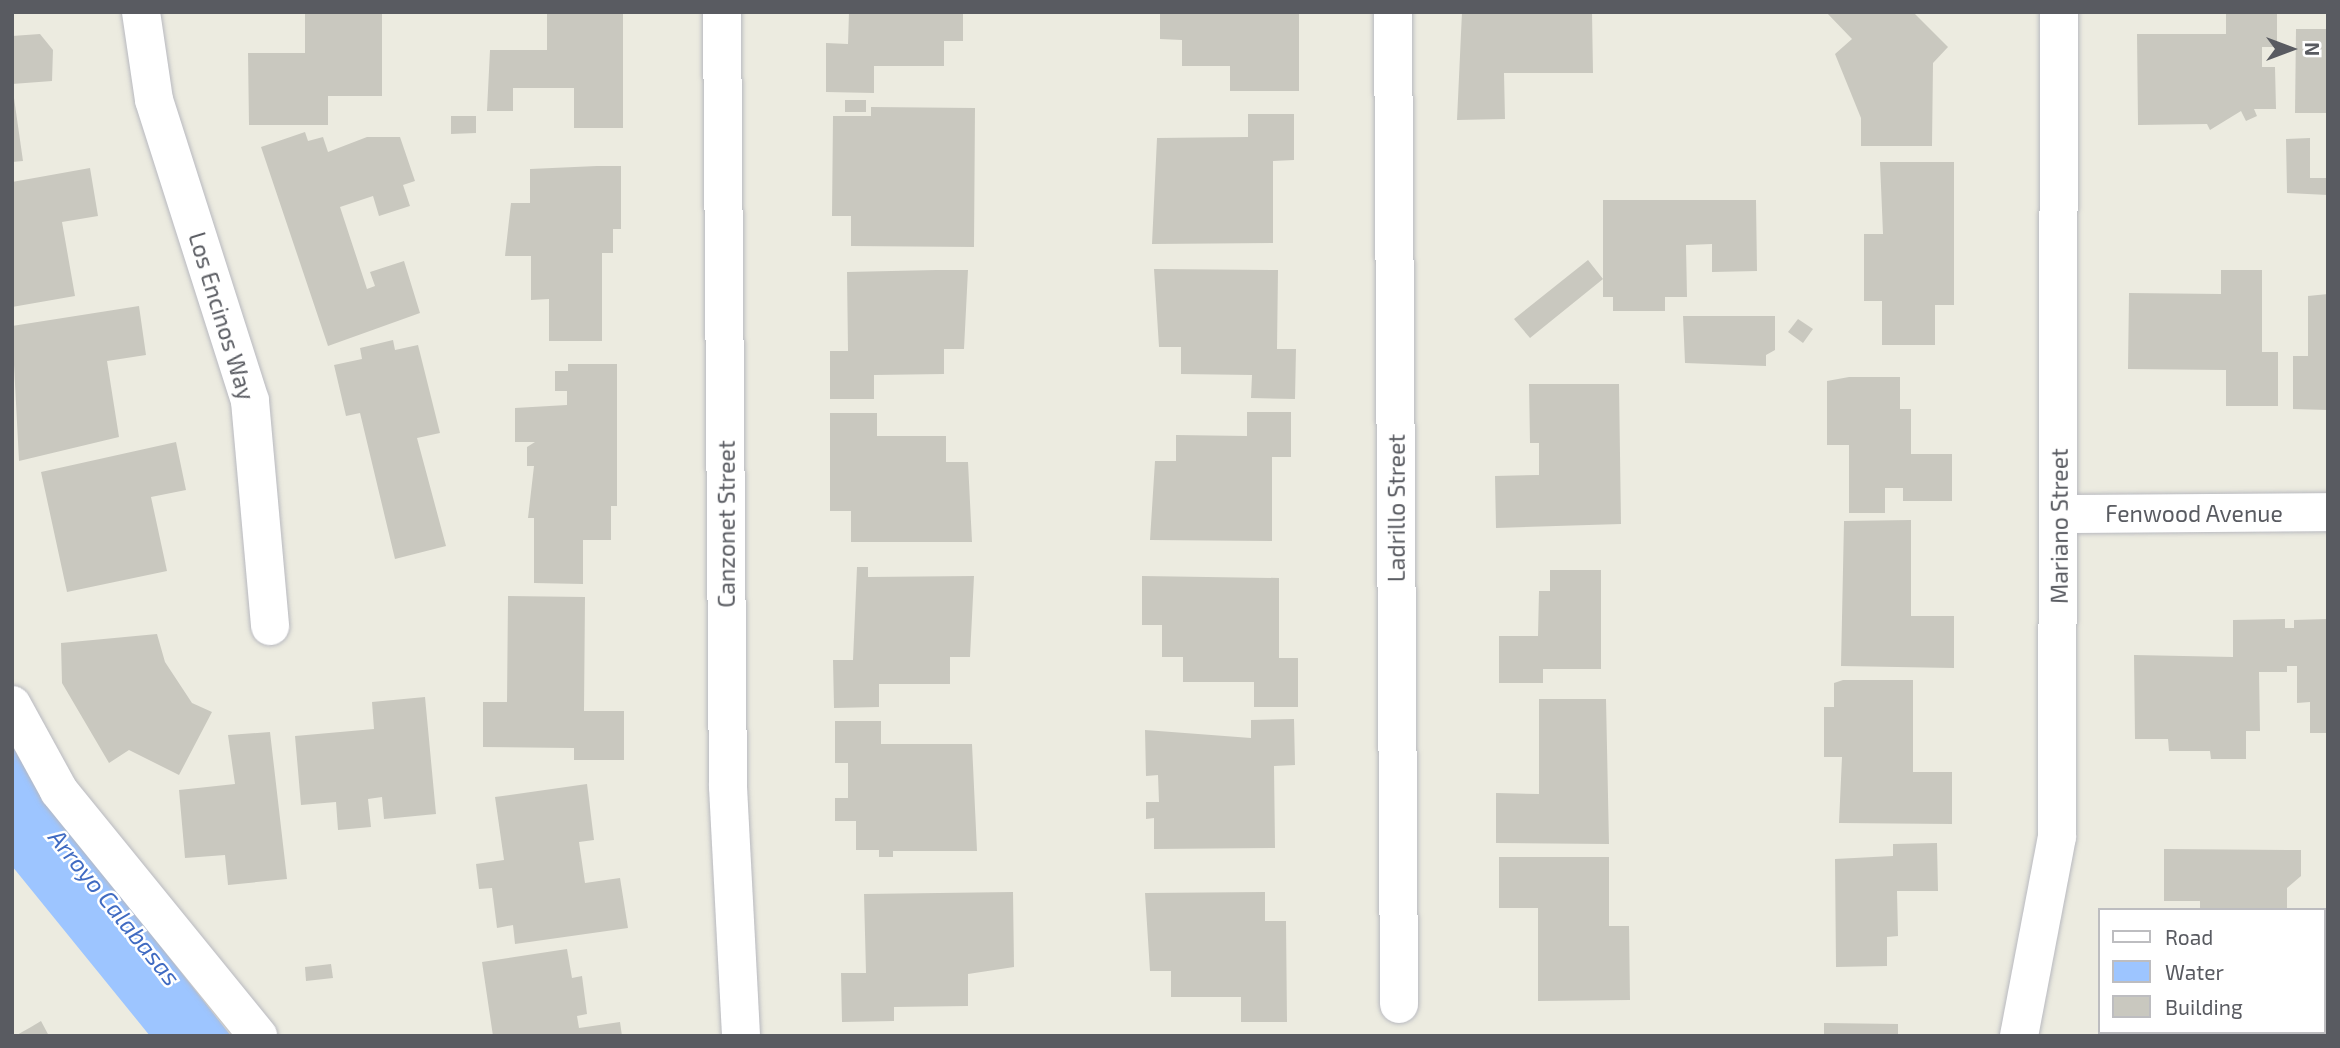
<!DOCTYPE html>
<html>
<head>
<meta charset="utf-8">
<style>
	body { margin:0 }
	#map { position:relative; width:2340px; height:1048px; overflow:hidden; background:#ecebe0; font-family:"Exo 2",sans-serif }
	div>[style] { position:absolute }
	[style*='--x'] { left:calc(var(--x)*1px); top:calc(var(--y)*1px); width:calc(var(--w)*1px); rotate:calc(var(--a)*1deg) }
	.water>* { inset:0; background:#9dc5ff }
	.building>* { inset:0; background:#c9c8bf }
	.roads { filter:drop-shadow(0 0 2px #b8b9bf) drop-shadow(0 0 2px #b8b9bf) }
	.minor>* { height:38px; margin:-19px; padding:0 19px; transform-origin:19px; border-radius:19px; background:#fff }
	span { translate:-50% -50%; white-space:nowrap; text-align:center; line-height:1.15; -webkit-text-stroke:5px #fff; paint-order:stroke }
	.street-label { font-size:23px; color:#595b61 }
	.water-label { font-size:24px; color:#406bc2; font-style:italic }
	.frame { position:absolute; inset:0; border:14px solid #595b61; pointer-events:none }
	.legend { position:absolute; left:2098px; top:908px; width:228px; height:126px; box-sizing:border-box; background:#fff; border:2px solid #bdbdc0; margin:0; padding:9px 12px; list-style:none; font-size:21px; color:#595b61 }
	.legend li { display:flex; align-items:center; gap:14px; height:35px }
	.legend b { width:35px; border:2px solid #bdbdc0 }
	.north { position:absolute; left:2256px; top:14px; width:70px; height:70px; -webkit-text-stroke:5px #fff; paint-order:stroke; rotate:90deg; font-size:19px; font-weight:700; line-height:28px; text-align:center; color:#595b61 }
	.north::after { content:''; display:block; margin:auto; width:24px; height:32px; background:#595b61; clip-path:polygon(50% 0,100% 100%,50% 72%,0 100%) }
</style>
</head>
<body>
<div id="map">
	<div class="water">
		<div style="clip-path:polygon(12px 732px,89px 855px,231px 1036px,150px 1036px,12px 866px)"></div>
	</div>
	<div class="building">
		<div style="clip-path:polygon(305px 12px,382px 12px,382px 96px,328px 96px,328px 125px,249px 125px,248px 53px,305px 53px)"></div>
		<div style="clip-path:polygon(547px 12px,623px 12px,623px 128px,574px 128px,574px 88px,513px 88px,513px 111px,487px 111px,490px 50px,547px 50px)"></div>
		<div style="clip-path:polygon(849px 12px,963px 12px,963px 41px,944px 41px,944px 66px,874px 66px,874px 93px,826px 92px,826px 43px,848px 44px)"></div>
		<div style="clip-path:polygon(1160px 12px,1299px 12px,1299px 91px,1230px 91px,1230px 66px,1182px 66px,1182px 40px,1160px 39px)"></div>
		<div style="clip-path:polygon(1462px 12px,1592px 12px,1593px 73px,1504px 73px,1505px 119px,1457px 120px)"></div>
		<div style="clip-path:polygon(1826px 12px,1913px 12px,1948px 47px,1933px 63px,1932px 146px,1861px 146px,1861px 118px,1835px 54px,1852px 39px)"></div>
		<div style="clip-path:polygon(2226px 12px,2277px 12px,2277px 47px,2262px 47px,2262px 67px,2275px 67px,2276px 109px,2254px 109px,2257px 116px,2246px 121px,2241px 111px,2210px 130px,2207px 124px,2138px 125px,2137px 34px,2226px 34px)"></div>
		<div style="clip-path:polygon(2296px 29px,2328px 29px,2328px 113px,2295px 113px)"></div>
		<div style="clip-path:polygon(40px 34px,53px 50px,52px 81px,12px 84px,12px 36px)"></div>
		<div style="clip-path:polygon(12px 84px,23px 161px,12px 162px)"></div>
		<div style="clip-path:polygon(845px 100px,866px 100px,866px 112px,845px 112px)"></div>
		<div style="clip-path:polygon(871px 107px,975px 108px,974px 247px,851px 246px,851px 216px,832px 216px,833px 116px,871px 116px)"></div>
		<div style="clip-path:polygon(1248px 114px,1294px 114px,1294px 160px,1273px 161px,1273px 243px,1152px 244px,1157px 138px,1248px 137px)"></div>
		<div style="clip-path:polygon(451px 116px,476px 116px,476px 133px,451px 134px)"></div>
		<div style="clip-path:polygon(305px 132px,308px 141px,323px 137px,328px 152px,367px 137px,400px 137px,415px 181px,403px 185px,410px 206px,379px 216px,373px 196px,340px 207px,367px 289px,375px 286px,370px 272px,404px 261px,420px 313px,328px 346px,261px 147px)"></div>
		<div style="clip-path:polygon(2310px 138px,2310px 178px,2328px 178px,2328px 195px,2287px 193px,2286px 139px)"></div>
		<div style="clip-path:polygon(1880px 162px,1954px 162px,1954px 305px,1935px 305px,1935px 345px,1882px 345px,1882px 301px,1864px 301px,1864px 234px,1883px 234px)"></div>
		<div style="clip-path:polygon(597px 166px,621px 166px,621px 229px,613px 229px,613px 253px,602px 253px,602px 341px,549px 341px,549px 299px,531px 300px,531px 256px,505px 256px,511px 203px,530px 203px,530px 169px)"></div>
		<div style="clip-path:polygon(90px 168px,98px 216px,62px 222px,75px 296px,12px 307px,12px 182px)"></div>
		<div style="clip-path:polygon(1603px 200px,1756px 200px,1757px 271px,1712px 272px,1712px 244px,1686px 245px,1687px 297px,1665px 297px,1665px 311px,1613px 311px,1613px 297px,1603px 297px,1603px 279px,1530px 338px,1514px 319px,1588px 260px,1603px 279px)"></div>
		<div style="clip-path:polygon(1154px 269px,1278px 270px,1277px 349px,1296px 349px,1295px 399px,1251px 398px,1252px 375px,1181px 374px,1181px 347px,1159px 347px)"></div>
		<div style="clip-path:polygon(936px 270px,968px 270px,964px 349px,944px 349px,944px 374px,874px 375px,874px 399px,830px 399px,830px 351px,848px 351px,847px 272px)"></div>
		<div style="clip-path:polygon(2221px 270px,2262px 270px,2262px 352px,2278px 352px,2278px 406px,2226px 406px,2226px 370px,2128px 369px,2129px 293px,2221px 294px)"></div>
		<div style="clip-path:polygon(2328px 294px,2328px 410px,2293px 409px,2293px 356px,2308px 356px,2308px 296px)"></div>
		<div style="clip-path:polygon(139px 306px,146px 355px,107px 361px,119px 437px,19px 461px,12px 326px)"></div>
		<div style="clip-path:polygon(1683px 316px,1775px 316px,1775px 350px,1766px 355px,1766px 366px,1685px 363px)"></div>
		<div style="clip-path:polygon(1798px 319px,1813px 329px,1803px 343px,1788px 332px)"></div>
		<div style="clip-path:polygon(393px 340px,395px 350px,418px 345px,440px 433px,417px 438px,446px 546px,395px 559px,360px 413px,346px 416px,334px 365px,362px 359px,360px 348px)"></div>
		<div style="clip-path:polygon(568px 364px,617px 364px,617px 506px,611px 506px,611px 540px,583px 540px,583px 584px,534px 583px,534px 518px,528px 518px,534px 466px,527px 466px,527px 447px,535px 442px,515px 442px,515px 408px,567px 405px,567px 391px,555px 391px,555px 371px,568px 371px)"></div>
		<div style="clip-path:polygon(1849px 377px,1900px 377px,1900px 409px,1911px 409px,1911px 454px,1952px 454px,1952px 501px,1903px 501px,1903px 488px,1885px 488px,1885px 513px,1849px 513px,1849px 445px,1827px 445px,1827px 381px)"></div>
		<div style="clip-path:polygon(1529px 384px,1619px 384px,1621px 524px,1496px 528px,1495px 476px,1539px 475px,1539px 443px,1530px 443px)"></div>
		<div style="clip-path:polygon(1247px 412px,1291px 412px,1291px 457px,1272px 457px,1272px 541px,1150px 540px,1155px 461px,1176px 461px,1176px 435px,1247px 436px)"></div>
		<div style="clip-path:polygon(830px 413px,877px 413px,877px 436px,946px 436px,946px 462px,968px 462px,972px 542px,851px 542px,851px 511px,830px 511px)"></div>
		<div style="clip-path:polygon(176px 442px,186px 490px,151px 497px,167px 571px,67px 592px,41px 472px)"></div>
		<div style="clip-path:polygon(1911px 520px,1911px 616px,1954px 616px,1954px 668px,1841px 666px,1844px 521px)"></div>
		<div style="clip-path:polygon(857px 567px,868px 567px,868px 577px,974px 576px,970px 657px,950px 657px,950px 684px,879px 684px,879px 707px,834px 708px,833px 660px,853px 660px)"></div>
		<div style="clip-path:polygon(1550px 570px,1601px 570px,1601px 669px,1543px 669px,1543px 683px,1499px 683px,1499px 636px,1538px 636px,1539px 591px,1550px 591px)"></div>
		<div style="clip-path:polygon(1142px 576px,1279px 578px,1279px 658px,1298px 658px,1298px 707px,1254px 707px,1254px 682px,1183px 682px,1183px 657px,1162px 657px,1162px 625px,1142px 625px)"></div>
		<div style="clip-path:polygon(508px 596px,585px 597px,584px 711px,624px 711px,624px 760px,574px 760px,574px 748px,483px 747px,483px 702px,507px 702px)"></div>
		<div style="clip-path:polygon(2285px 619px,2285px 628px,2294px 628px,2294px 620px,2328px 619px,2328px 733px,2310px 733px,2310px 702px,2297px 703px,2297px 666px,2287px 666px,2287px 672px,2259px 672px,2260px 731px,2246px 731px,2246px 759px,2211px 759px,2210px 751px,2169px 751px,2168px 739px,2135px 739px,2134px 655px,2233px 657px,2233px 620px)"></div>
		<div style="clip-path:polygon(157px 634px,165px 662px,192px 703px,212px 712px,179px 775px,129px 750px,109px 763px,62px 683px,61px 643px)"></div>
		<div style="clip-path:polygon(1843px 680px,1913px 680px,1913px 772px,1952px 772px,1952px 824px,1839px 823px,1842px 757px,1824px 757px,1824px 707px,1834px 707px,1834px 683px)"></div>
		<div style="clip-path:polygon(425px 697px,436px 814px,384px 819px,382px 797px,368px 799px,371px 827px,338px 830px,336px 802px,301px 805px,295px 736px,374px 729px,372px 702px)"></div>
		<div style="clip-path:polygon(1539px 699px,1606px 699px,1609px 844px,1496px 843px,1496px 793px,1539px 794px)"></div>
		<div style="clip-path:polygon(1294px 719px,1295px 765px,1274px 766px,1275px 848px,1154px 849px,1154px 818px,1146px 819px,1146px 802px,1159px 802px,1158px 775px,1146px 776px,1145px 730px,1251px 738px,1251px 720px)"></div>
		<div style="clip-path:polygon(835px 721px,881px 721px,881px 744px,972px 744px,977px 851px,893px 851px,893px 857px,879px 857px,879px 850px,856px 850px,856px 821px,835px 821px,835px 798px,848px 798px,848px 763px,835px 763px)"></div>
		<div style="clip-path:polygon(270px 732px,287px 879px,228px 885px,225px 855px,185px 858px,179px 790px,235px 784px,228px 735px)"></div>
		<div style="clip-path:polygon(587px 784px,594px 840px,579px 842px,585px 883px,620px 878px,628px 928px,515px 944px,513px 925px,497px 928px,492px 888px,479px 889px,476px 864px,504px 860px,495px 797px)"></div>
		<div style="clip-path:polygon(1937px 843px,1938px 891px,1897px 891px,1898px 936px,1887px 937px,1887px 966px,1836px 967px,1835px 859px,1893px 856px,1893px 844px)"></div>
		<div style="clip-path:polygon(2164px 849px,2301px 850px,2301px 876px,2287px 888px,2287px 910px,2200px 910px,2200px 901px,2164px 901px)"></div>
		<div style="clip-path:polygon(1499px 857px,1609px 857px,1609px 926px,1629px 926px,1630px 1000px,1538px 1001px,1538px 908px,1499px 908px)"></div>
		<div style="clip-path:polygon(1013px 892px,1014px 967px,968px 974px,968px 1006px,894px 1007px,894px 1021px,842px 1022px,841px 973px,866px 973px,864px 894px)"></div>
		<div style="clip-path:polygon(1265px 892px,1265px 921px,1286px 921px,1287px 1022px,1241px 1022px,1241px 997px,1171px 997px,1171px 971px,1150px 971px,1145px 893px)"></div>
		<div style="clip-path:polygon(567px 949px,572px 978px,582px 976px,587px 1014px,577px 1016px,579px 1028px,620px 1022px,622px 1036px,493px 1036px,482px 962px)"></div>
		<div style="clip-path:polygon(331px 964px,333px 978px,306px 981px,305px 967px)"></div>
		<div style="clip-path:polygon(41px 1021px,49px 1036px,15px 1036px,31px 1027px)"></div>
		<div style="clip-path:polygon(1824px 1023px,1898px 1024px,1898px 1036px,1824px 1036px)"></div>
		<div style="clip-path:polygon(2166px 1032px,2301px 1032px,2301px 1036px,2166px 1036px)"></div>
	</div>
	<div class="roads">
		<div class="minor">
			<div style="--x:141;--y:12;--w:89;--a:81.6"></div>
			<div style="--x:154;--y:100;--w:316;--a:72.3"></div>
			<div style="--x:250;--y:401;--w:226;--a:84.9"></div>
			<div style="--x:722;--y:12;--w:775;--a:89.56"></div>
			<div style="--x:728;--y:787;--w:249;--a:87"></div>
			<div style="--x:1393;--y:12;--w:992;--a:89.65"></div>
			<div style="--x:2059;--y:514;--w:269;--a:-0.4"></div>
			<div style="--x:12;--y:705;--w:98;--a:61.3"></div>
			<div style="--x:59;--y:791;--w:316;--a:50.9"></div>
			<div style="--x:2019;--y:1036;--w:203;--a:-79.2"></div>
			<div style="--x:2057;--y:837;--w:825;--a:-89.86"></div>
		</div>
	</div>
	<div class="street-label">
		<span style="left:222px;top:316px;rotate:73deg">Los Encinos Way</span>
		<span style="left:1396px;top:508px;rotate:-90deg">Ladrillo Street</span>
		<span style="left:2194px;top:513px">Fenwood Avenue</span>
		<span style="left:726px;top:524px;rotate:-90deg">Canzonet Street</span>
		<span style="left:2059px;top:526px;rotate:-90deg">Mariano Street</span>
	</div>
	<div class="water-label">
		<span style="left:115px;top:907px;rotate:51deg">Arroyo Calabasas</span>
	</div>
	<div class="frame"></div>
	<ul class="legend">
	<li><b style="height:9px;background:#fff"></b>Road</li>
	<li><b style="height:19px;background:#9dc5ff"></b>Water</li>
	<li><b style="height:19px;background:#c9c8bf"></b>Building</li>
	</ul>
	<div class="north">N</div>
</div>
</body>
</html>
